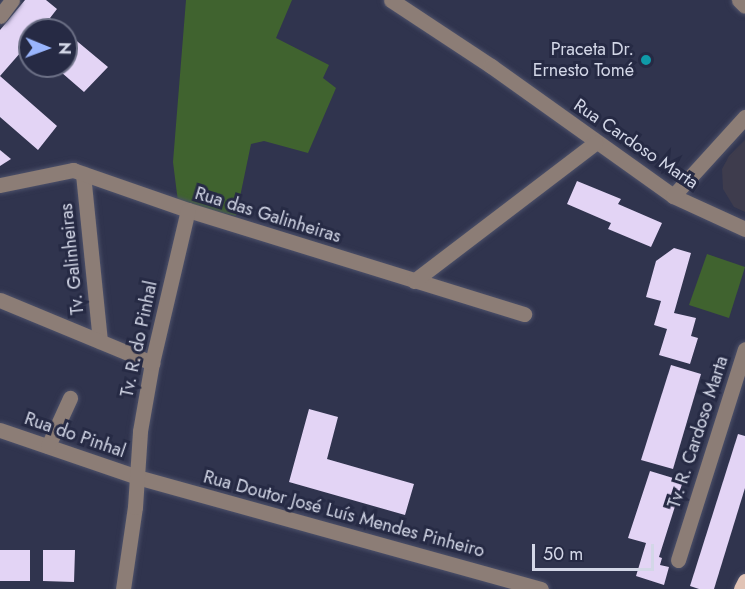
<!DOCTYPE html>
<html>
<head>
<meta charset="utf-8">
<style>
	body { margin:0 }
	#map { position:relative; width:745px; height:589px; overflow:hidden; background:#30344e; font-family:Jost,sans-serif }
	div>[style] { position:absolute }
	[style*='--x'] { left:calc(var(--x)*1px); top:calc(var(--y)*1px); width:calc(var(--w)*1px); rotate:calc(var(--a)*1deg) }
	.commercial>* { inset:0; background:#3e3c4d }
	.green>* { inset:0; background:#40632f }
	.building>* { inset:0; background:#e3d4f5 }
	.roads { filter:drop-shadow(0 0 2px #4d516a) drop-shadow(0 0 2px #4d516a) }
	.minor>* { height:15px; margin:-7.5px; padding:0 7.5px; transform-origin:7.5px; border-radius:7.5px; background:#8c7d76 }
	.major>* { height:15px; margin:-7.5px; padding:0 7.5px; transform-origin:7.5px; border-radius:7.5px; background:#e1c3b5 }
	.dots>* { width:16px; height:16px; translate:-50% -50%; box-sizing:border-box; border:3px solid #262a44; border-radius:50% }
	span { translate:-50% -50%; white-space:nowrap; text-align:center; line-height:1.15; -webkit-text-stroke:6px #262a44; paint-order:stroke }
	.poi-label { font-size:18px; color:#d3d7e7 }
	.right { translate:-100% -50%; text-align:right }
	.street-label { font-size:18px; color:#d3d7e7 }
	.north { position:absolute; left:18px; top:18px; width:60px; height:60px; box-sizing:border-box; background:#262a44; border:2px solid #6b6f85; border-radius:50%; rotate:91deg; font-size:16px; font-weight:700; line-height:24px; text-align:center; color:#d3d7e7 }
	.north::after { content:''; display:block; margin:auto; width:21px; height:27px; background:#99b5fd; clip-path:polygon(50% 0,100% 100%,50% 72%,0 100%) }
	.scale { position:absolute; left:532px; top:544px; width:122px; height:27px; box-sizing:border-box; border:3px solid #d3d7e7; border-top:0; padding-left:8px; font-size:18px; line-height:21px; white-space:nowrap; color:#d3d7e7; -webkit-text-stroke:4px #262a44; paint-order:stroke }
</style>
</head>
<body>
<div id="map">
	<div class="commercial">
		<div style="clip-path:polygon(745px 140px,745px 212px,734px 207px,723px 189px,722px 169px,729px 156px)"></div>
	</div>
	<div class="green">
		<div style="clip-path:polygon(186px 0,292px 0,276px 38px,329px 65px,323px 78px,336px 88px,308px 153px,264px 141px,251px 144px,236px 216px,178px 202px,173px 162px)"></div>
		<div style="clip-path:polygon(707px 254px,745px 267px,729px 318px,689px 305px)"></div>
	</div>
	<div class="building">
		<div style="clip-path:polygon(25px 0,46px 0,57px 9px,50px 18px,64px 30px,30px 30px,30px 46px,28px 44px,0 76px,57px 126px,38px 150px,0 117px,0 30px)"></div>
		<div style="clip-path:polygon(66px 32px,108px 67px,84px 92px,54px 66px,66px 66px)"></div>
		<div style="clip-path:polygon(0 150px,11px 159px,0 166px)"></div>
		<div style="clip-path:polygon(577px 181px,621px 199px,618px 204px,662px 223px,651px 247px,608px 229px,611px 223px,567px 204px)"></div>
		<div style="clip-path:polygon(674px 248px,691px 253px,674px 313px,696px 318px,691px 336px,698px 338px,690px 364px,659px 355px,667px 329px,654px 325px,661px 301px,646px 297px,656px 261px)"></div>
		<div style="clip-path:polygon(671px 365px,701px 374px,673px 469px,641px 460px)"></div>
		<div style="clip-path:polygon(309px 409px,338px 417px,327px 459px,414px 484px,405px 515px,289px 482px)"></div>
		<div style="clip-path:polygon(738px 434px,745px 436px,745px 488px,714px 589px,699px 589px,690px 586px)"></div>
		<div style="clip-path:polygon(650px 471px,683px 481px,659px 557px,662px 558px,660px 565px,669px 567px,664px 585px,636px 576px,646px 543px,628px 538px)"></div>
		<div style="clip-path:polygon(0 550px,30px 550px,30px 581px,0 581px)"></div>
		<div style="clip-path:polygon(43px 550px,75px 550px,74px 582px,43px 581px)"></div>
	</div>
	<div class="roads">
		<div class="minor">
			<div style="--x:391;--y:0;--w:120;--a:33.4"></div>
			<div style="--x:491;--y:66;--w:224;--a:35.5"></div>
			<div style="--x:673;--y:196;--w:79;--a:24.6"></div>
			<div style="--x:739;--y:0;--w:8;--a:45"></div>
			<div style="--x:0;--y:16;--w:20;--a:-53"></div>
			<div style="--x:83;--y:174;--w:168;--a:84.2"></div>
			<div style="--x:0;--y:185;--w:75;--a:-11.6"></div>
			<div style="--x:73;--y:170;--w:122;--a:19.2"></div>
			<div style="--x:188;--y:210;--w:352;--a:17.2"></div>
			<div style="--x:673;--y:196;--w:107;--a:-47.7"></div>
			<div style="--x:414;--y:281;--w:228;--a:-37.3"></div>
			<div style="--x:0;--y:300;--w:165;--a:22.5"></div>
			<div style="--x:0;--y:430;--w:145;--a:18.9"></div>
			<div style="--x:137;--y:477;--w:419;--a:15.5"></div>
			<div style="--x:48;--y:446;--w:53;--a:-65.4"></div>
			<div style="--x:678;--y:560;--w:221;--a:-72.4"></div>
			<div style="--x:123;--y:589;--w:83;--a:-81.7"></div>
			<div style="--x:135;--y:507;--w:76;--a:-86.2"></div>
			<div style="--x:140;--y:431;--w:69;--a:-80"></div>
			<div style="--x:152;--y:363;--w:157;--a:-76.8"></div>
		</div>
		<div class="major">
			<div style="--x:741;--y:589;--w:9;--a:-63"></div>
		</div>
	</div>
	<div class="dots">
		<div style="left:646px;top:60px;background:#0f9aa8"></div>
	</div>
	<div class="poi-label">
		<span class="right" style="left:634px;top:60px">Praceta Dr.<br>Ernesto Tomé</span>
	</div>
	<div class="street-label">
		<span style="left:636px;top:144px;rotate:34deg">Rua Cardoso Marta</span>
		<span style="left:268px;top:215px;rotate:17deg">Rua das Galinheiras</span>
		<span style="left:72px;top:259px;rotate:-96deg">Tv. Galinheiras</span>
		<span style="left:139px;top:339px;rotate:-78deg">Tv. R. do Pinhal</span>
		<span style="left:698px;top:432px;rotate:-72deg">Tv. R. Cardoso Marta</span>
		<span style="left:75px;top:435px;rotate:19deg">Rua do Pinhal</span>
		<span style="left:344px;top:514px;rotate:15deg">Rua Doutor José Luís Mendes Pinheiro</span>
	</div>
	<div class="north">N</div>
	<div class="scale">50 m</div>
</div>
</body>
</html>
